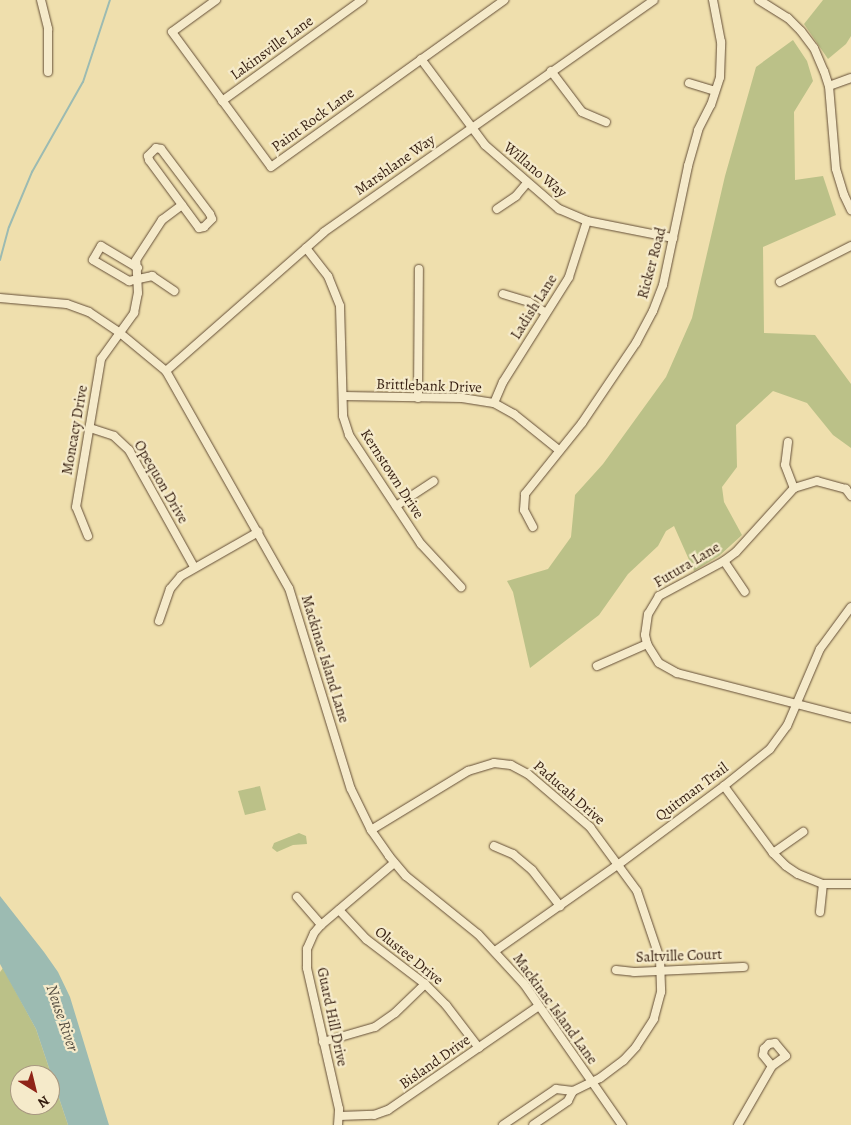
<!DOCTYPE html>
<html>
<head>
<meta charset="utf-8">
<style>
	body { margin:0 }
	#map { position:relative; width:851px; height:1125px; overflow:hidden; background:#efdfad; font-family:Alegreya,serif }
	div>[style] { position:absolute }
	[style*='--x'] { left:calc(var(--x)*1px); top:calc(var(--y)*1px); width:calc(var(--w)*1px); rotate:calc(var(--a)*1deg) }
	.green>* { inset:0; background:#bbc188 }
	.water>* { inset:0; background:#9cbbb2 }
	.stream>* { height:2px; margin:-1px; padding:0 1px; transform-origin:1px; border-radius:1px; background:#9cbbb2 }
	.roads { filter:drop-shadow(0 0 1px #644e37) drop-shadow(0 0 1px #644e37) }
	.street>* { height:8px; margin:-4px; padding:0 4px; transform-origin:4px; border-radius:4px; background:#f5eaca }
	span { translate:-50% -50%; white-space:nowrap; text-align:center; line-height:1.15; -webkit-text-stroke:4.5px #f5eaca; paint-order:stroke }
	.street-label { font-size:15px; color:#351e10 }
	.water-label { font-size:16px; color:#544d41; font-style:italic }
	.north { position:absolute; left:10px; top:1065px; width:50px; height:50px; box-sizing:border-box; background:#f5eaca; border:1px solid #a89880; border-radius:50%; rotate:144deg; font-size:14px; font-weight:700; line-height:20px; text-align:center; color:#351e10 }
	.north::after { content:''; display:block; margin:auto; width:18px; height:22px; background:#8f2418; clip-path:polygon(50% 0,100% 100%,50% 72%,0 100%) }
</style>
</head>
<body>
<div id="map">
	<div class="green">
		<div style="clip-path:polygon(823px 0,851px 0,851px 36px,846px 44px,828px 59px,804px 24px)"></div>
		<div style="clip-path:polygon(793px 40px,807px 61px,813px 81px,794px 112px,795px 180px,823px 176px,836px 215px,763px 247px,764px 333px,815px 335px,851px 384px,851px 448px,833px 435px,807px 403px,773px 391px,736px 425px,737px 467px,722px 487px,724px 502px,742px 535px,719px 556px,694px 571px,674px 526px,666px 531px,658px 546px,628px 574px,599px 615px,530px 668px,513px 592px,507px 581px,548px 569px,571px 537px,575px 495px,603px 464px,666px 377px,692px 318px,725px 176px,756px 67px)"></div>
		<div style="clip-path:polygon(260px 786px,266px 810px,245px 815px,238px 791px)"></div>
		<div style="clip-path:polygon(299px 833px,306px 836px,307px 844px,293px 845px,277px 852px,272px 848px,274px 843px)"></div>
		<div style="clip-path:polygon(evenodd,3px 968px,36px 1029px,68px 1125px,0 1125px,0 972px,3px 968px,20px 1075px,50px 1075px,50px 1105px,20px 1105px,20px 1075px)"></div>
	</div>
	<div class="water">
		<div style="clip-path:polygon(0 896px,44px 952px,58px 972px,70px 997px,109px 1125px,68px 1125px,36px 1029px,0 964px)"></div>
	</div>
	<div class="stream">
		<div style="--x:0;--y:260;--w:34;--a:-75"></div>
		<div style="--x:9;--y:227;--w:60;--a:-67.3"></div>
		<div style="--x:32;--y:172;--w:103;--a:-60.5"></div>
		<div style="--x:83;--y:82;--w:86;--a:-71.8"></div>
	</div>
	<div class="roads">
		<div class="street">
			<div style="--x:41;--y:0;--w:30;--a:76"></div>
			<div style="--x:48;--y:29;--w:43;--a:90"></div>
			<div style="--x:216;--y:0;--w:54;--a:144"></div>
			<div style="--x:172;--y:32;--w:167;--a:53.7"></div>
			<div style="--x:271;--y:167;--w:287;--a:-35.6"></div>
			<div style="--x:759;--y:0;--w:34;--a:32"></div>
			<div style="--x:788;--y:18;--w:18;--a:45"></div>
			<div style="--x:801;--y:31;--w:21;--a:53"></div>
			<div style="--x:814;--y:48;--w:25;--a:67"></div>
			<div style="--x:824;--y:71;--w:16;--a:72"></div>
			<div style="--x:829;--y:86;--w:83;--a:85.2"></div>
			<div style="--x:836;--y:169;--w:27;--a:73"></div>
			<div style="--x:844;--y:195;--w:17;--a:65"></div>
			<div style="--x:421;--y:59;--w:107;--a:53.3"></div>
			<div style="--x:485;--y:145;--w:98;--a:40.9"></div>
			<div style="--x:559;--y:209;--w:30;--a:23"></div>
			<div style="--x:587;--y:221;--w:88;--a:11.2"></div>
			<div style="--x:551;--y:71;--w:51;--a:52.9"></div>
			<div style="--x:582;--y:112;--w:26;--a:23"></div>
			<div style="--x:689;--y:83;--w:27;--a:17"></div>
			<div style="--x:829;--y:86;--w:23;--a:-20"></div>
			<div style="--x:222;--y:101;--w:173;--a:-35.8"></div>
			<div style="--x:156;--y:148;--w:5;--a:11"></div>
			<div style="--x:161;--y:149;--w:81;--a:53"></div>
			<div style="--x:210;--y:214;--w:5;--a:68"></div>
			<div style="--x:212;--y:219;--w:11;--a:135"></div>
			<div style="--x:204;--y:227;--w:5;--a:169"></div>
			<div style="--x:199;--y:228;--w:84;--a:-126.3"></div>
			<div style="--x:149;--y:160;--w:4;--a:-104"></div>
			<div style="--x:148;--y:156;--w:11;--a:-45"></div>
			<div style="--x:497;--y:209;--w:23;--a:-34"></div>
			<div style="--x:516;--y:196;--w:17;--a:-50"></div>
			<div style="--x:306;--y:248;--w:36;--a:52"></div>
			<div style="--x:328;--y:276;--w:32;--a:68"></div>
			<div style="--x:340;--y:306;--w:110;--a:88.4"></div>
			<div style="--x:343;--y:416;--w:20;--a:72"></div>
			<div style="--x:349;--y:435;--w:131;--a:56.6"></div>
			<div style="--x:421;--y:544;--w:59;--a:47.1"></div>
			<div style="--x:138;--y:268;--w:43;--a:-149.3"></div>
			<div style="--x:101;--y:246;--w:16;--a:120"></div>
			<div style="--x:93;--y:260;--w:42;--a:30.3"></div>
			<div style="--x:129;--y:281;--w:24;--a:-12"></div>
			<div style="--x:152;--y:276;--w:27;--a:34"></div>
			<div style="--x:780;--y:282;--w:80;--a:-26.9"></div>
			<div style="--x:503;--y:294;--w:27;--a:17"></div>
			<div style="--x:529;--y:302;--w:20;--a:33"></div>
			<div style="--x:0;--y:298;--w:67;--a:5.1"></div>
			<div style="--x:67;--y:304;--w:23;--a:20"></div>
			<div style="--x:89;--y:312;--w:37;--a:34"></div>
			<div style="--x:120;--y:333;--w:60;--a:39.6"></div>
			<div style="--x:166;--y:371;--w:249;--a:60.5"></div>
			<div style="--x:289;--y:588;--w:210;--a:72.9"></div>
			<div style="--x:351;--y:789;--w:46;--a:64"></div>
			<div style="--x:371;--y:830;--w:32;--a:55"></div>
			<div style="--x:389;--y:856;--w:26;--a:50"></div>
			<div style="--x:406;--y:876;--w:92;--a:38.9"></div>
			<div style="--x:478;--y:934;--w:68;--a:47.4"></div>
			<div style="--x:524;--y:984;--w:172;--a:55.2"></div>
			<div style="--x:166;--y:371;--w:210;--a:-41.3"></div>
			<div style="--x:324;--y:232;--w:403;--a:-35.1"></div>
			<div style="--x:343;--y:396;--w:119;--a:1"></div>
			<div style="--x:462;--y:398;--w:32;--a:9"></div>
			<div style="--x:494;--y:403;--w:23;--a:29"></div>
			<div style="--x:514;--y:414;--w:58;--a:38.7"></div>
			<div style="--x:418;--y:398;--w:129;--a:-89.6"></div>
			<div style="--x:494;--y:403;--w:23;--a:-67"></div>
			<div style="--x:503;--y:382;--w:124;--a:-57.8"></div>
			<div style="--x:569;--y:277;--w:59;--a:-72.2"></div>
			<div style="--x:90;--y:428;--w:25;--a:18"></div>
			<div style="--x:114;--y:436;--w:21;--a:43"></div>
			<div style="--x:129;--y:450;--w:134;--a:60.9"></div>
			<div style="--x:788;--y:442;--w:23;--a:97"></div>
			<div style="--x:785;--y:465;--w:25;--a:69"></div>
			<div style="--x:851;--y:496;--w:9;--a:-126"></div>
			<div style="--x:846;--y:489;--w:30;--a:-165"></div>
			<div style="--x:817;--y:481;--w:24;--a:163"></div>
			<div style="--x:794;--y:488;--w:86;--a:132.2"></div>
			<div style="--x:736;--y:552;--w:15;--a:143"></div>
			<div style="--x:724;--y:561;--w:74;--a:151.7"></div>
			<div style="--x:659;--y:596;--w:21;--a:121"></div>
			<div style="--x:648;--y:614;--w:21;--a:98"></div>
			<div style="--x:645;--y:635;--w:9;--a:77"></div>
			<div style="--x:647;--y:644;--w:22;--a:58"></div>
			<div style="--x:659;--y:663;--w:21;--a:29"></div>
			<div style="--x:677;--y:673;--w:180;--a:14.5"></div>
			<div style="--x:396;--y:506;--w:45;--a:-33.3"></div>
			<div style="--x:533;--y:527;--w:19;--a:-118"></div>
			<div style="--x:524;--y:510;--w:16;--a:-86"></div>
			<div style="--x:525;--y:494;--w:91;--a:-51.2"></div>
			<div style="--x:582;--y:423;--w:97;--a:-56"></div>
			<div style="--x:636;--y:343;--w:36;--a:-62"></div>
			<div style="--x:653;--y:311;--w:28;--a:-69"></div>
			<div style="--x:663;--y:285;--w:122;--a:-78.1"></div>
			<div style="--x:688;--y:166;--w:37;--a:-74"></div>
			<div style="--x:698;--y:130;--w:28;--a:-63"></div>
			<div style="--x:711;--y:105;--w:29;--a:-72"></div>
			<div style="--x:720;--y:77;--w:35;--a:-88"></div>
			<div style="--x:721;--y:42;--w:43;--a:-100.8"></div>
			<div style="--x:88;--y:536;--w:31;--a:-112"></div>
			<div style="--x:76;--y:507;--w:150;--a:-80.4"></div>
			<div style="--x:101;--y:359;--w:57;--a:-54.3"></div>
			<div style="--x:134;--y:313;--w:20;--a:-79"></div>
			<div style="--x:138;--y:293;--w:33;--a:-93"></div>
			<div style="--x:136;--y:260;--w:48;--a:-57"></div>
			<div style="--x:162;--y:220;--w:25;--a:-37"></div>
			<div style="--x:724;--y:561;--w:37;--a:56"></div>
			<div style="--x:159;--y:621;--w:34;--a:-71"></div>
			<div style="--x:170;--y:589;--w:17;--a:-50"></div>
			<div style="--x:181;--y:576;--w:89;--a:-29.7"></div>
			<div style="--x:597;--y:666;--w:55;--a:-23.7"></div>
			<div style="--x:724;--y:786;--w:83;--a:53.8"></div>
			<div style="--x:773;--y:853;--w:18;--a:45"></div>
			<div style="--x:786;--y:866;--w:14;--a:34"></div>
			<div style="--x:798;--y:874;--w:27;--a:22"></div>
			<div style="--x:823;--y:884;--w:28;--a:0"></div>
			<div style="--x:371;--y:830;--w:114;--a:-31.3"></div>
			<div style="--x:468;--y:771;--w:27;--a:-17"></div>
			<div style="--x:494;--y:763;--w:17;--a:7"></div>
			<div style="--x:511;--y:765;--w:19;--a:28"></div>
			<div style="--x:528;--y:774;--w:82;--a:40.5"></div>
			<div style="--x:590;--y:827;--w:79;--a:53.7"></div>
			<div style="--x:637;--y:891;--w:72;--a:71.3"></div>
			<div style="--x:660;--y:959;--w:33;--a:88"></div>
			<div style="--x:661;--y:992;--w:28;--a:105"></div>
			<div style="--x:654;--y:1019;--w:33;--a:123"></div>
			<div style="--x:636;--y:1047;--w:18;--a:133"></div>
			<div style="--x:624;--y:1060;--w:30;--a:143"></div>
			<div style="--x:600;--y:1078;--w:30;--a:154"></div>
			<div style="--x:573;--y:1091;--w:11;--a:117"></div>
			<div style="--x:568;--y:1101;--w:42;--a:145.6"></div>
			<div style="--x:494;--y:846;--w:21;--a:23"></div>
			<div style="--x:513;--y:854;--w:25;--a:40"></div>
			<div style="--x:532;--y:870;--w:46;--a:52.1"></div>
			<div style="--x:773;--y:853;--w:37;--a:-35"></div>
			<div style="--x:297;--y:897;--w:37;--a:49"></div>
			<div style="--x:339;--y:910;--w:40;--a:47"></div>
			<div style="--x:366;--y:939;--w:74;--a:37.3"></div>
			<div style="--x:425;--y:984;--w:30;--a:45"></div>
			<div style="--x:446;--y:1005;--w:54;--a:52.5"></div>
			<div style="--x:820;--y:912;--w:28;--a:-84"></div>
			<div style="--x:495;--y:951;--w:151;--a:-35.1"></div>
			<div style="--x:619;--y:864;--w:131;--a:-36.6"></div>
			<div style="--x:724;--y:786;--w:59;--a:-38.8"></div>
			<div style="--x:770;--y:749;--w:29;--a:-54"></div>
			<div style="--x:787;--y:726;--w:84;--a:-66.8"></div>
			<div style="--x:820;--y:649;--w:52;--a:-53.6"></div>
			<div style="--x:616;--y:970;--w:18;--a:6"></div>
			<div style="--x:634;--y:972;--w:110;--a:-2.6"></div>
			<div style="--x:323;--y:1042;--w:54;--a:-16.1"></div>
			<div style="--x:375;--y:1027;--w:24;--a:-35"></div>
			<div style="--x:395;--y:1013;--w:42;--a:-44"></div>
			<div style="--x:339;--y:1116;--w:35;--a:-2"></div>
			<div style="--x:374;--y:1115;--w:15;--a:-20"></div>
			<div style="--x:388;--y:1110;--w:183;--a:-34.6"></div>
			<div style="--x:338;--y:1125;--w:16;--a:-86"></div>
			<div style="--x:339;--y:1109;--w:145;--a:-102.8"></div>
			<div style="--x:307;--y:968;--w:19;--a:-90"></div>
			<div style="--x:307;--y:949;--w:17;--a:-66"></div>
			<div style="--x:314;--y:933;--w:11;--a:-49"></div>
			<div style="--x:321;--y:925;--w:96;--a:-40.3"></div>
			<div style="--x:503;--y:1125;--w:64;--a:-34.2"></div>
			<div style="--x:556;--y:1089;--w:17;--a:7"></div>
			<div style="--x:738;--y:1125;--w:68;--a:-60"></div>
			<div style="--x:772;--y:1066;--w:17;--a:-36"></div>
			<div style="--x:786;--y:1056;--w:17;--a:-130"></div>
			<div style="--x:775;--y:1043;--w:6;--a:171"></div>
			<div style="--x:769;--y:1044;--w:7;--a:135"></div>
			<div style="--x:764;--y:1049;--w:6;--a:99"></div>
			<div style="--x:763;--y:1055;--w:14;--a:51"></div>
		</div>
	</div>
	<div class="street-label">
		<span style="left:272px;top:48px;rotate:-36deg">Lakinsville Lane</span>
		<span style="left:313px;top:120px;rotate:-36deg">Paint Rock Lane</span>
		<span style="left:395px;top:165px;rotate:-35deg">Marshlane Way</span>
		<span style="left:535px;top:170px;rotate:40deg">Willano Way</span>
		<span style="left:652px;top:263px;rotate:-75deg">Ricker Road</span>
		<span style="left:534px;top:307px;rotate:-58deg">Ladish Lane</span>
		<span style="left:429px;top:386px;rotate:2deg">Brittlebank Drive</span>
		<span style="left:75px;top:430px;rotate:-80deg">Moncacy Drive</span>
		<span style="left:392px;top:474px;rotate:57deg">Kernstown Drive</span>
		<span style="left:161px;top:482px;rotate:60deg">Opequon Drive</span>
		<span style="left:687px;top:565px;rotate:-31deg">Futura Lane</span>
		<span style="left:325px;top:659px;rotate:73deg">Mackinac Island Lane</span>
		<span style="left:692px;top:792px;rotate:-37deg">Quitman Trail</span>
		<span style="left:569px;top:793px;rotate:41deg">Paducah Drive</span>
		<span style="left:409px;top:956px;rotate:39deg">Olustee Drive</span>
		<span style="left:679px;top:956px;rotate:-2deg">Saltville Court</span>
		<span style="left:555px;top:1009px;rotate:54deg">Mackinac Island Lane</span>
		<span style="left:332px;top:1017px;rotate:78deg">Guard Hill Drive</span>
		<span style="left:435px;top:1062px;rotate:-35deg">Bisland Drive</span>
	</div>
	<div class="water-label">
		<span style="left:62px;top:1018px;rotate:71deg">Neuse River</span>
	</div>
	<div class="north">N</div>
</div>
</body>
</html>
